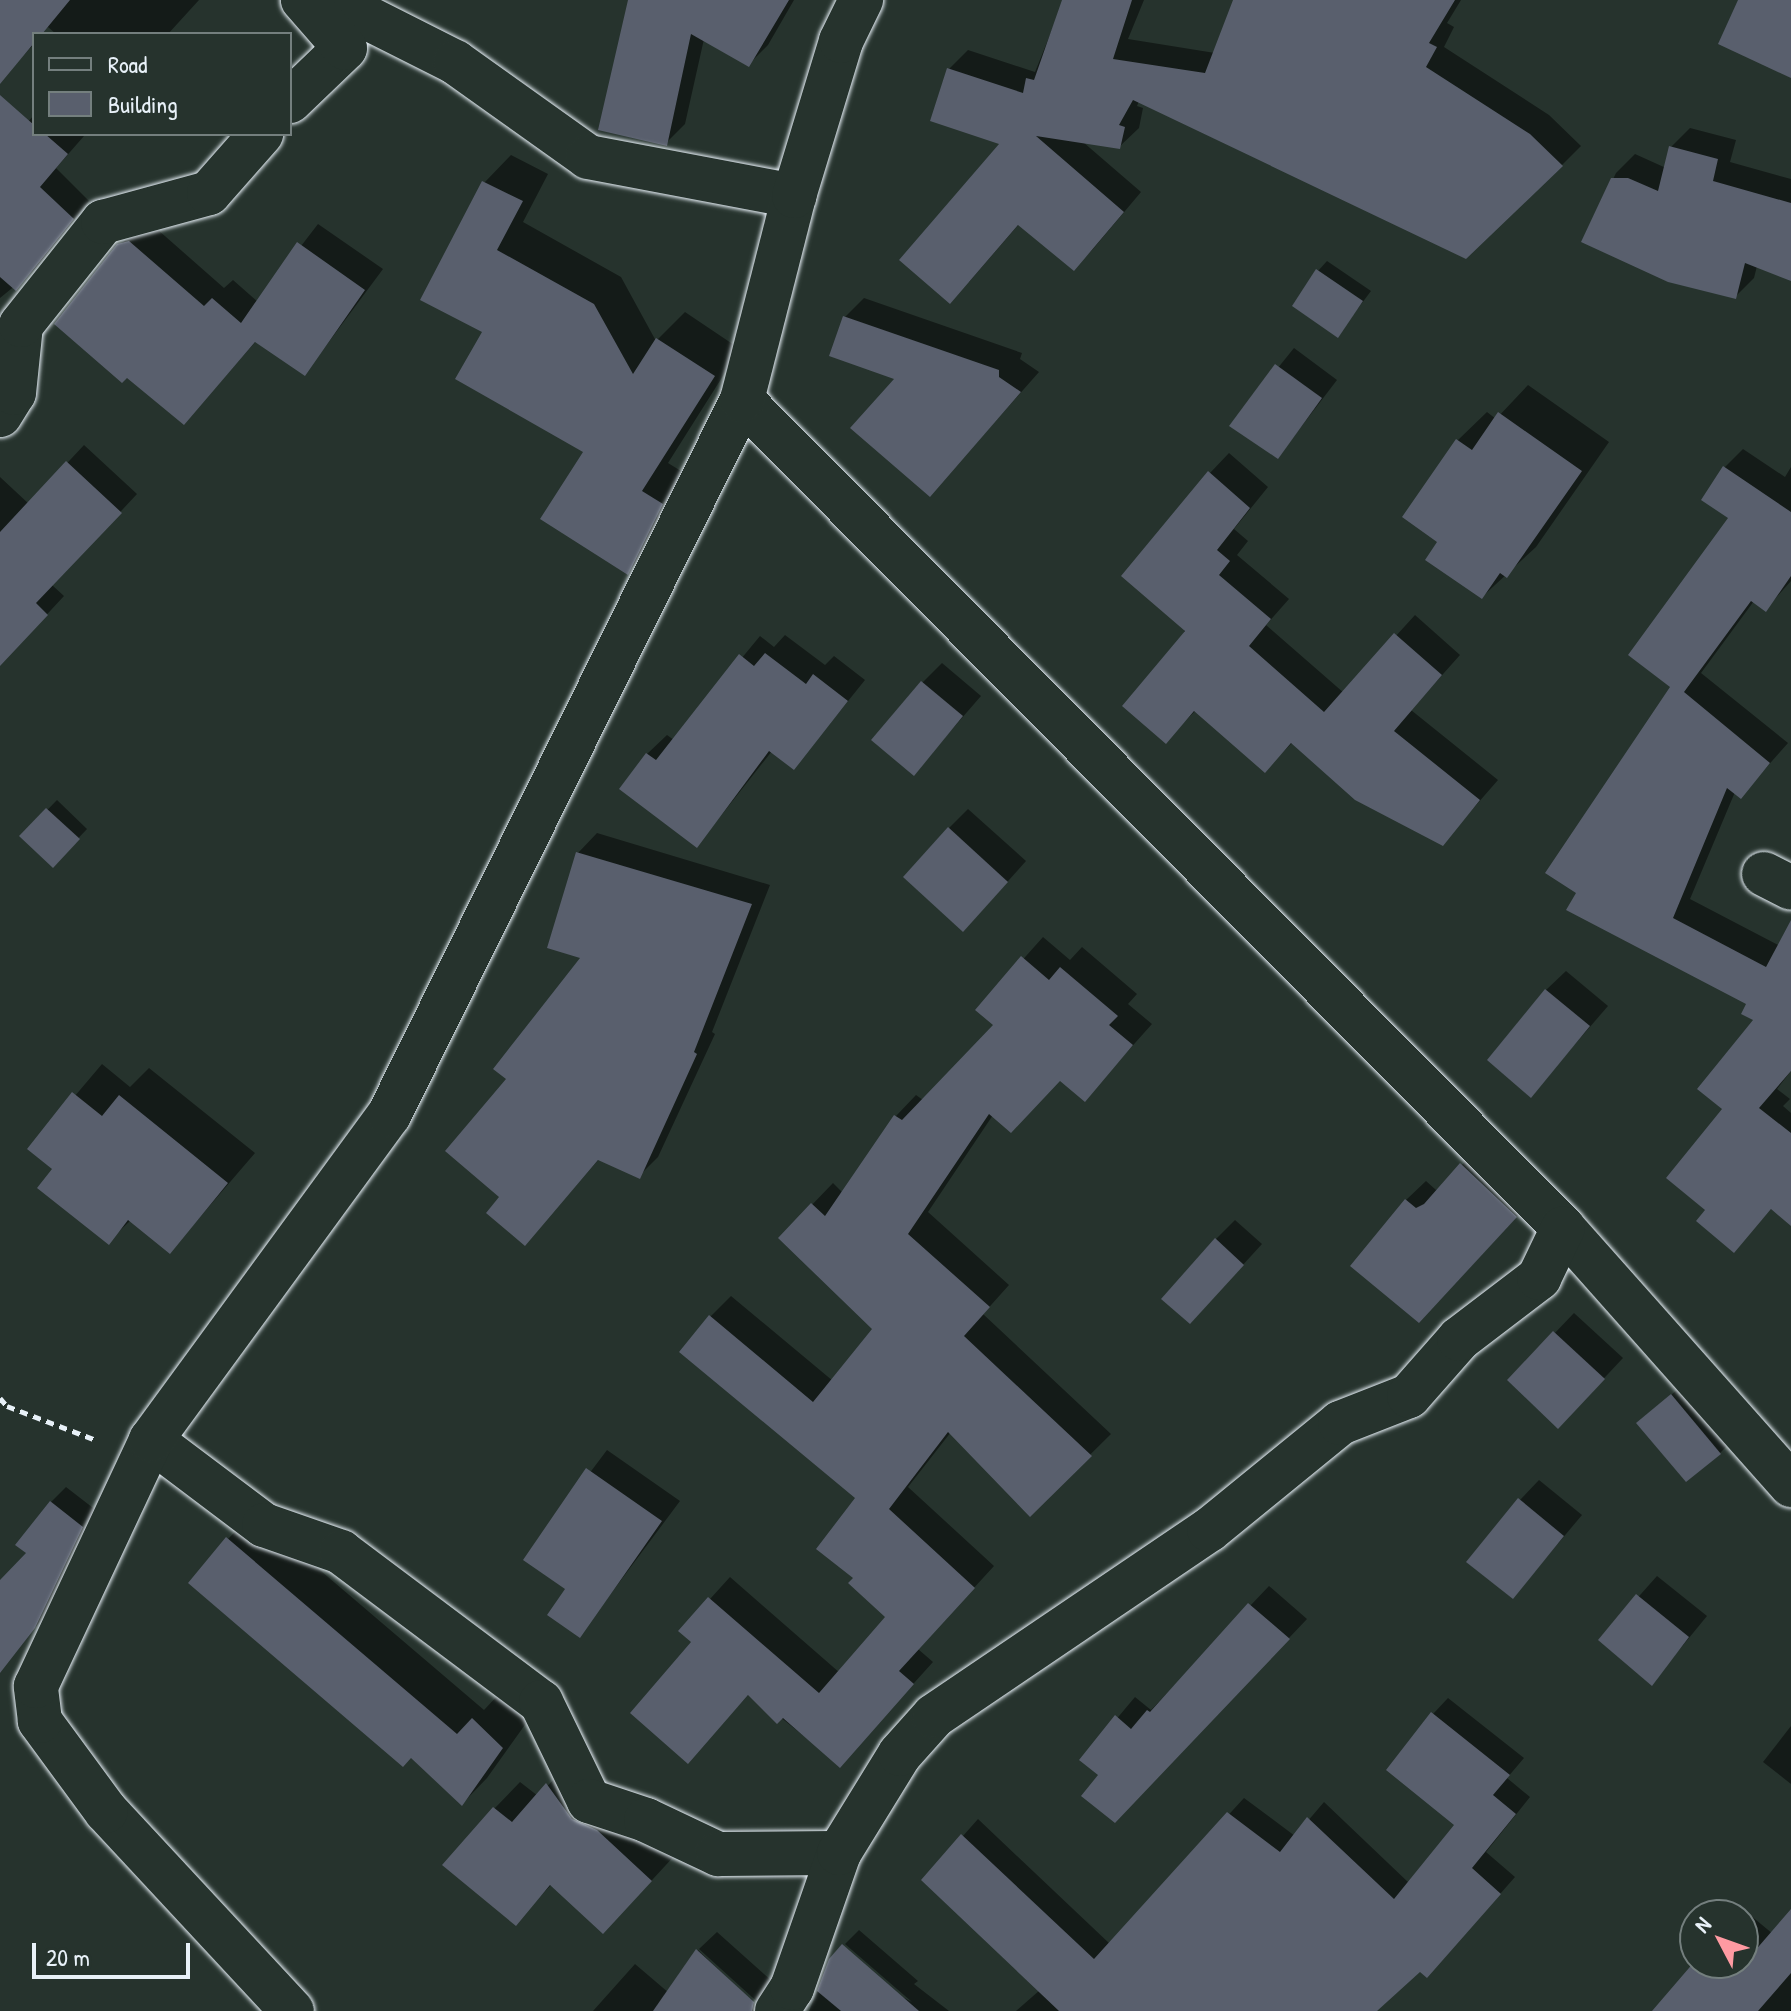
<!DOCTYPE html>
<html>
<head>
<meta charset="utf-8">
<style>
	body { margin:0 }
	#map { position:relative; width:1791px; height:2011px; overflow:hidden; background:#26332d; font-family:"Patrick Hand",sans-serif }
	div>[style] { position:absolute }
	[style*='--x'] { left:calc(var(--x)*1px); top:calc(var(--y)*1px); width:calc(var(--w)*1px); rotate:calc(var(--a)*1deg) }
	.shadow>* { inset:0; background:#0007 }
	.building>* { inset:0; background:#595f6d }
	.path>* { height:5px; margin-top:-2.5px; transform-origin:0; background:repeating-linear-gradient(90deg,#e8f1f8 0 8px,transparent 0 14px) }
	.roads { filter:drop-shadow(0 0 2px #e8f1f8) drop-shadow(0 0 2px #e8f1f8) }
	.minor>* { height:44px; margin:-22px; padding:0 22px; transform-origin:22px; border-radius:22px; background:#26332d }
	span { translate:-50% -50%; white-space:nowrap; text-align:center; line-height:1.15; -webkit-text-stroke:8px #26332d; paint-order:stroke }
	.legend { position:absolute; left:32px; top:32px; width:260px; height:104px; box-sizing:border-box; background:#26332d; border:2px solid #747f7e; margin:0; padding:10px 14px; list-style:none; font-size:24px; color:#e8f1f8 }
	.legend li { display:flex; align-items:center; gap:16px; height:40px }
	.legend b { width:40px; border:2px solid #747f7e }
	.north { position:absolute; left:1679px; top:1899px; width:80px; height:80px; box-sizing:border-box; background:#26332d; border:2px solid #747f7e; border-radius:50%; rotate:311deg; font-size:22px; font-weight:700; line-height:32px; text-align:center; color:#e8f1f8 }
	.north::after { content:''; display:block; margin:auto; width:28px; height:36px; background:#ff9aa2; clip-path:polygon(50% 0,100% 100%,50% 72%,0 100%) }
	.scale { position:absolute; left:32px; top:1943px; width:158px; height:36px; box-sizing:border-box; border:4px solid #e8f1f8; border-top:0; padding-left:10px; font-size:24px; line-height:28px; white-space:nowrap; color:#e8f1f8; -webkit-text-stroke:6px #26332d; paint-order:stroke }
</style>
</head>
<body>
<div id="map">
	<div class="shadow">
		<div style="clip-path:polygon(0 0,199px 0,168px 34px,56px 34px,48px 27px,34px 34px,34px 44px,0 81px)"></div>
		<div style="clip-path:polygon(630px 0,794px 0,768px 45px,748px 65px,704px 39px,685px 124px,666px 143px)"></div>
		<div style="clip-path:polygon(1064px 0,1144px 0,1128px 39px,1215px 53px,1237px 0,1461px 0,1447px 23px,1454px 27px,1444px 47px,1549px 115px,1581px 146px,1562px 165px,1139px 101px,1137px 106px,1143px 108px,1139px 128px,1119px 147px,1083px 142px,1141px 192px,1093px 249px,1074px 268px,1020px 223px,969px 282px,1003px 143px,949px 69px,968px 50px,1035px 72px)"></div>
		<div style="clip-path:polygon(34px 115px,34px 134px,84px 136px,56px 168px,89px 201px,33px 271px,0 298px,0 153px)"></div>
		<div style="clip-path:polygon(1690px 128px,1736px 140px,1730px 162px,1791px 179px,1791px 279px,1757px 266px,1754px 278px,1735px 297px,1583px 241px,1616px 173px,1635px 154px,1666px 168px,1671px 147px)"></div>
		<div style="clip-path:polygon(511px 155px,548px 174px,523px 222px,621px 277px,656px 341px,685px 312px,740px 349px,668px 463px,689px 476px,655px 545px,627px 572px,586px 452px,485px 331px,484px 183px)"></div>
		<div style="clip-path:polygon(149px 222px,224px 288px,233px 280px,258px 302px,318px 224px,383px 269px,305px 374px,257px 340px,184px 423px,119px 245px)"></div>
		<div style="clip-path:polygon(1327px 261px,1371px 291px,1338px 335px,1318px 271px)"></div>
		<div style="clip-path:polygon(864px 298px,1022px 353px,1020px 359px,1039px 372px,930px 495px,897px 378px,845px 317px)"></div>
		<div style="clip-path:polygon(1294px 348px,1337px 380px,1278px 457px,1232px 425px)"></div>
		<div style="clip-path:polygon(1528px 385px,1609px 442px,1536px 547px,1482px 597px,1440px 541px,1404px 516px,1458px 440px,1487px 412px,1496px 419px)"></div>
		<div style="clip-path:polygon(84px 445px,137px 494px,52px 585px,64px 596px,0 665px,0 477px,29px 504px)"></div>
		<div style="clip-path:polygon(1743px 449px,1785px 477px,1791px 467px,1791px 581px,1766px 609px,1754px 601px,1701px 673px,1788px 743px,1741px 796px,1735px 792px,1690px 899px,1780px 946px,1791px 930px,1791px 1071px,1777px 1089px,1790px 1099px,1783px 1106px,1791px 1113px,1791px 1223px,1772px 1208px,1734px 1250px,1708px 1210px,1725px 1109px,1756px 1019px,1749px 1003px,1569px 909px,1673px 686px,1731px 517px,1724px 468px)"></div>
		<div style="clip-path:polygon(1229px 453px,1268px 487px,1234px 529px,1248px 541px,1237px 555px,1289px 599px,1266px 625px,1344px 693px,1415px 615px,1460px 655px,1411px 710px,1498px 780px,1443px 843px,1293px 742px,1265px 770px,1196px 710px,1166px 741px,1210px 473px)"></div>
		<div style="clip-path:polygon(785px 635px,825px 665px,834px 656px,865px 680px,794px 768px,772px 751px,697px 846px,647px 754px,667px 735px,674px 740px,760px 636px,774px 647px)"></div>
		<div style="clip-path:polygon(942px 663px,981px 696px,914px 773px,923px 682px)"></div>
		<div style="clip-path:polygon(57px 800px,87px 829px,53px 865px,22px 836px)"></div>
		<div style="clip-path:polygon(968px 809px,1026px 861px,982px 910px,949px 828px)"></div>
		<div style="clip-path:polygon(597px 833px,770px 885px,712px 1032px,715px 1034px,658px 1157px,639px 1176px,600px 1158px,525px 1244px,502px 1197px,509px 1079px,583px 957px,578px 853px)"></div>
		<div style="clip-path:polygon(1043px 937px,1070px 960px,1082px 947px,1137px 994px,1128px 1004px,1152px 1024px,1085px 1099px,1061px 1079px,993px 1115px,928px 1212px,1009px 1285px,983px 1314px,1111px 1434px,1030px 1514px,951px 1432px,908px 1487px,994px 1566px,918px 1649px,933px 1662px,840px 1765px,750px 1693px,688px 1761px,694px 1642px,681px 1631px,730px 1577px,840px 1673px,888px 1617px,856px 1577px,857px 1498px,710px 1317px,731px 1296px,833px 1381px,874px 1329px,780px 1238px,833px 1183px,843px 1193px,896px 1116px,916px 1095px,923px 1100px,996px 1025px,978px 1010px)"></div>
		<div style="clip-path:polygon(1566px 971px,1608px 1006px,1531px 1095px,1546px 990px)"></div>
		<div style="clip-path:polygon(102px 1064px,130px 1087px,149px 1068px,255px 1153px,170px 1252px,131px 1220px,108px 1242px,55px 1169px,30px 1149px)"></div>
		<div style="clip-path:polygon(1480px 1145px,1535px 1197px,1439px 1301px,1406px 1200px,1426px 1181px,1436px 1190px,1441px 1188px)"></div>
		<div style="clip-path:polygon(1235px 1220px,1262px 1244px,1209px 1302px,1216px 1239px)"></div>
		<div style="clip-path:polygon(1574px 1313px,1623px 1358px,1577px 1407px,1510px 1380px)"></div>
		<div style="clip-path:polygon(1691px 1377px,1739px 1434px,1720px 1453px,1639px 1424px)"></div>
		<div style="clip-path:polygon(607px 1450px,680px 1501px,580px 1635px,568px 1589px,525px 1559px)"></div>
		<div style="clip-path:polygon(1539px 1480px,1582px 1515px,1513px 1597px,1520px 1500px)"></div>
		<div style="clip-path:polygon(66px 1487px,97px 1511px,50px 1611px,21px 1643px,0 1624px,0 1582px,28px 1553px,51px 1502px)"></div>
		<div style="clip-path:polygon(253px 1513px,484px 1710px,499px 1694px,527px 1722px,487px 1778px,462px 1804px,228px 1539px)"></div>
		<div style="clip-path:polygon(1657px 1576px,1707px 1616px,1652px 1683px,1600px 1640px)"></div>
		<div style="clip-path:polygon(1269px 1586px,1307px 1619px,1134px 1801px,1082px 1760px,1135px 1697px,1151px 1710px)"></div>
		<div style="clip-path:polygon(1448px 1698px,1524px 1758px,1507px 1778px,1530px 1797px,1486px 1852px,1515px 1877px,1442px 1960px,1420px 1969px,1374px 2011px,1016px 2011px,1040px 1990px,924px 1880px,978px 1819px,1110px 1944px,1244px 1798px,1295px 1836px,1324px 1802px,1409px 1883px,1457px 1824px,1433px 1714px)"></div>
		<div style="clip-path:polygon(1791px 1726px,1791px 1784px,1763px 1762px)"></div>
		<div style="clip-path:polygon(573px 1759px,677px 1853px,629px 1905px,552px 1884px,515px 1923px,494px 1809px,520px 1782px,538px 1796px)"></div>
		<div style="clip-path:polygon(1744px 1910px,1773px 1934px,1791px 1914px,1791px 2011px,1655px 2011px,1743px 1963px,1743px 1915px,1739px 1915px)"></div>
		<div style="clip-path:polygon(859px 1930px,918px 1981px,914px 1984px,949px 2011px,809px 2011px,830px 1960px,912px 2002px,845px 1944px)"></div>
		<div style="clip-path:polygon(717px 1932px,773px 1982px,772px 1996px,761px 2011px,593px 2011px,635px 1964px,669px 1993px,698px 1950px,761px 2010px,763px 2007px,699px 1949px)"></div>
	</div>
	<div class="building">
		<div style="clip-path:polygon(0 0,70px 0,42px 34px,34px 34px,34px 43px,0 84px)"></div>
		<div style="clip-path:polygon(628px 0,789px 0,749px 67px,691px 34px,667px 146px,598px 130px)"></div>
		<div style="clip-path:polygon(1062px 0,1132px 0,1113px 59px,1205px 73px,1233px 0,1455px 0,1429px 43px,1437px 47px,1426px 67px,1530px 134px,1563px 166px,1466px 259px,1133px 100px,1119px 125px,1125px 127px,1120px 149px,1036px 136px,1124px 212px,1074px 271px,1018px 225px,950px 304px,899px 260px,999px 144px,930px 121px,947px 68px,1023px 93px,1026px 78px,1034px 80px)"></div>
		<div style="clip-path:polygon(1738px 0,1791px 0,1791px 78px,1718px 44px)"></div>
		<div style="clip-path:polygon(0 95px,34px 125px,34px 134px,45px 134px,68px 154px,40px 187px,74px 219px,16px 291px,0 277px)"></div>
		<div style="clip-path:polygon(1669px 146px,1718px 159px,1713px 181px,1791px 203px,1791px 281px,1745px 263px,1736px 299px,1668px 282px,1581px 242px,1611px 178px,1628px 178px,1658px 191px)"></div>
		<div style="clip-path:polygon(482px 181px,523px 201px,497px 250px,594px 304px,633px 374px,656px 338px,715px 376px,642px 491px,663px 504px,628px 575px,540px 519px,583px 452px,455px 379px,482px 332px,420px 300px)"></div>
		<div style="clip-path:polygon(129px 241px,204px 306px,212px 298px,241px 323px,297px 242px,365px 290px,305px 376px,255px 342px,184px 425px,127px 378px,122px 383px,54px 324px,117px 244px)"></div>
		<div style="clip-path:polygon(1316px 269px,1363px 301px,1338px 338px,1292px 306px)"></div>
		<div style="clip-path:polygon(843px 316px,999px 370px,999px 377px,1021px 392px,930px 497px,850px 428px,894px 379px,829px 356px)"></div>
		<div style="clip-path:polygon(1275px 364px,1322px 398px,1278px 459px,1229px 426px)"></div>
		<div style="clip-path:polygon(1498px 412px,1582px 471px,1507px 578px,1500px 573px,1482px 599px,1425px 560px,1437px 542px,1402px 517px,1456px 439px,1472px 450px)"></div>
		<div style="clip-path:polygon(66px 461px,122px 513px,36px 603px,48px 615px,0 666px,0 532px)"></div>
		<div style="clip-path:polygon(1723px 466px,1791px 512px,1791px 576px,1766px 612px,1751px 601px,1684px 692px,1770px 763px,1741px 799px,1727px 788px,1673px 918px,1766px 967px,1791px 920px,1791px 1071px,1759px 1108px,1791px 1133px,1791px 1226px,1771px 1209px,1734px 1253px,1696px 1221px,1705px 1210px,1666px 1178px,1722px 1109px,1697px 1089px,1753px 1020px,1741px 1014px,1746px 1004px,1566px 910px,1576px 893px,1545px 873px,1670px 687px,1628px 655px,1728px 518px,1701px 500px)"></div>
		<div style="clip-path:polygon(1208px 471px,1250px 508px,1217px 550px,1230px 561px,1219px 575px,1271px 619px,1249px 646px,1324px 712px,1394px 633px,1442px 675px,1394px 731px,1480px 800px,1443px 846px,1355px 800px,1291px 743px,1265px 773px,1194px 711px,1166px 744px,1122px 706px,1185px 631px,1121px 576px)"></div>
		<div style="clip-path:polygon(765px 653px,806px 684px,813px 674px,848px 701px,794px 770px,769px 751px,697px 848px,619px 789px,646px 753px,656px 760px,739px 654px,754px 666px)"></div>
		<div style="clip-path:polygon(921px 681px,963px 716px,914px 776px,871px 740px)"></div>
		<div style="clip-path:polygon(46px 808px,80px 839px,53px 868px,19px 836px)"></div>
		<div style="clip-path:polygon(948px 827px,1008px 882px,963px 932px,903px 877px)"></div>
		<div style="clip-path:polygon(576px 852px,752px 904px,694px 1052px,697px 1054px,640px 1179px,598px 1160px,525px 1246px,486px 1213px,499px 1197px,445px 1151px,506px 1079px,493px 1069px,580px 958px,547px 948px)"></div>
		<div style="clip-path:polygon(1021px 956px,1049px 980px,1060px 967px,1118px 1016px,1109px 1025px,1133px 1045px,1085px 1102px,1060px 1081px,1011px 1133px,989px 1114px,908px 1234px,990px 1307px,964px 1336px,1092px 1456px,1030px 1517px,948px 1432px,889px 1509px,975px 1588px,899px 1671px,914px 1684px,840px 1768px,783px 1718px,777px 1724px,748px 1695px,688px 1764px,630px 1713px,691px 1642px,678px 1631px,708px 1597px,819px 1693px,885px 1617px,848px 1583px,853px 1578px,816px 1549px,855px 1498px,679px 1352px,709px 1315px,813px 1402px,872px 1329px,778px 1238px,811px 1203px,825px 1216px,894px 1115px,902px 1120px,993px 1025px,975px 1010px)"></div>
		<div style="clip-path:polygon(1545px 989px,1590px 1026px,1531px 1098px,1487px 1060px)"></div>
		<div style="clip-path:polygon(72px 1092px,102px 1116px,119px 1095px,228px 1183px,170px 1254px,128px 1220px,109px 1245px,37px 1188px,52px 1169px,27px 1149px)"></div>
		<div style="clip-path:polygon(1460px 1163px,1517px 1217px,1419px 1323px,1350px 1266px,1405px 1199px,1416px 1208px,1424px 1204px)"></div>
		<div style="clip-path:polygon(1215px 1238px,1244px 1265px,1190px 1324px,1161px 1299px)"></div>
		<div style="clip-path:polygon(1553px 1331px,1605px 1379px,1558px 1429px,1507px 1380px)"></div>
		<div style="clip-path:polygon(1671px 1394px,1721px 1454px,1686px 1482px,1636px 1423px)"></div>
		<div style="clip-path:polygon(586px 1468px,662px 1521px,580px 1638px,547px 1615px,565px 1589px,523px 1560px)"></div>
		<div style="clip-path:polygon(1518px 1498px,1564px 1536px,1513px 1599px,1466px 1562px)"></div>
		<div style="clip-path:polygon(50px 1501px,83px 1527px,35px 1628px,0 1673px,0 1580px,26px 1553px,15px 1545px)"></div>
		<div style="clip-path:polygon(226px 1537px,457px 1734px,472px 1718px,503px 1748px,462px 1806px,411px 1758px,403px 1767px,188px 1583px)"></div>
		<div style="clip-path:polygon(1636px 1594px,1689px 1637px,1652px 1686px,1598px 1640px)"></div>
		<div style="clip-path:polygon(1248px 1603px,1290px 1639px,1115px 1823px,1081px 1796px,1098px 1775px,1079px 1760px,1115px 1715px,1131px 1729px,1147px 1710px,1150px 1712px)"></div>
		<div style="clip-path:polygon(1431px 1712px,1510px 1775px,1493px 1795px,1516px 1814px,1472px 1868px,1501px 1894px,1427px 1978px,1420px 1972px,1377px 2011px,1059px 2011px,921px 1880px,961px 1834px,1094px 1959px,1227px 1812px,1280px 1852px,1307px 1817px,1394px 1899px,1454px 1825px,1386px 1770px)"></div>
		<div style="clip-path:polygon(546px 1783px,572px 1819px,597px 1830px,652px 1881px,603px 1934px,550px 1885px,516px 1926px,442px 1865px,493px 1807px,512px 1822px)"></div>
		<div style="clip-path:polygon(1791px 1909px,1791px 1973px,1758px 2011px,1652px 2011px,1695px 1961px,1743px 1963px,1743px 1944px,1753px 1953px)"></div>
		<div style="clip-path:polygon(842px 1944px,919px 2011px,841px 2011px,817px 1991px,829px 1959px)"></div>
		<div style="clip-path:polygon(696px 1949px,754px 2002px,752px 2011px,653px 2011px)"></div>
	</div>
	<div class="path">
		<div style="--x:0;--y:1398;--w:11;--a:49"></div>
		<div style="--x:7;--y:1406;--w:95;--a:20.9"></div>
	</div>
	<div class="roads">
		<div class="minor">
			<div style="--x:332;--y:0;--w:138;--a:26.8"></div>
			<div style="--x:455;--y:62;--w:163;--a:35.5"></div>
			<div style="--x:588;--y:157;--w:210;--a:10.7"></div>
			<div style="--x:290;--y:101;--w:76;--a:-43.9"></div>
			<div style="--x:345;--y:48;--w:64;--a:-131.2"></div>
			<div style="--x:742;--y:400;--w:1166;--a:45.24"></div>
			<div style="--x:1563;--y:1228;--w:344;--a:48.4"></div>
			<div style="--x:0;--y:415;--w:26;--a:-58"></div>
			<div style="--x:14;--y:393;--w:68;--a:-84.1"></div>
			<div style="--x:21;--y:325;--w:132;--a:-51.5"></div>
			<div style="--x:103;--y:222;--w:110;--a:-15.3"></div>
			<div style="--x:209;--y:193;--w:79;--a:-48.6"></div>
			<div style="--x:1764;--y:874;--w:30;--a:27"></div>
			<div style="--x:151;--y:1440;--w:141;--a:37"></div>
			<div style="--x:264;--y:1525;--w:82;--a:19.3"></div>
			<div style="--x:341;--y:1552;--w:250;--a:36.9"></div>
			<div style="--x:541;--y:1702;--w:110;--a:64.1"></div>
			<div style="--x:589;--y:1801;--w:60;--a:18.4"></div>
			<div style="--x:646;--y:1820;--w:80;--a:25.3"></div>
			<div style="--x:718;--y:1854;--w:121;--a:-0.5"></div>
			<div style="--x:292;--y:2011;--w:273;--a:-132.9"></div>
			<div style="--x:106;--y:1811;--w:112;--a:-126.3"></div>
			<div style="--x:40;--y:1721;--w:35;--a:-97"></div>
			<div style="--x:36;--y:1686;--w:272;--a:-64.9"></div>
			<div style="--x:151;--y:1440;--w:403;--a:-53.8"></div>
			<div style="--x:389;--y:1115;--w:797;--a:-63.72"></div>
			<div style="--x:742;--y:400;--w:211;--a:-75.7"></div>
			<div style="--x:794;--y:196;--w:162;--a:-73.1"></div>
			<div style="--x:841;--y:41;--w:46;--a:-64"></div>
			<div style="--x:777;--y:2011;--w:27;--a:-57"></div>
			<div style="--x:792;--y:1988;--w:143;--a:-70.8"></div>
			<div style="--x:839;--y:1853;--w:116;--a:-58.4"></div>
			<div style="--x:900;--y:1754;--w:51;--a:-48.2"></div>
			<div style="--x:934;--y:1716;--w:332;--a:-34.1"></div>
			<div style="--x:1209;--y:1530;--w:169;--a:-39.2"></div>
			<div style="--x:1340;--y:1423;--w:74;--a:-21.4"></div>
			<div style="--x:1409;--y:1396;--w:76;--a:-48.7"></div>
			<div style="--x:1459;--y:1339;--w:101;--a:-37.3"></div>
			<div style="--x:1539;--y:1278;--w:55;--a:-64.4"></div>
		</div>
	</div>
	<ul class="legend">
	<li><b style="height:10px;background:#26332d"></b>Road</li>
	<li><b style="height:22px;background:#595f6d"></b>Building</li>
	</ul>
	<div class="north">N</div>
	<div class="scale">20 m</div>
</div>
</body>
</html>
